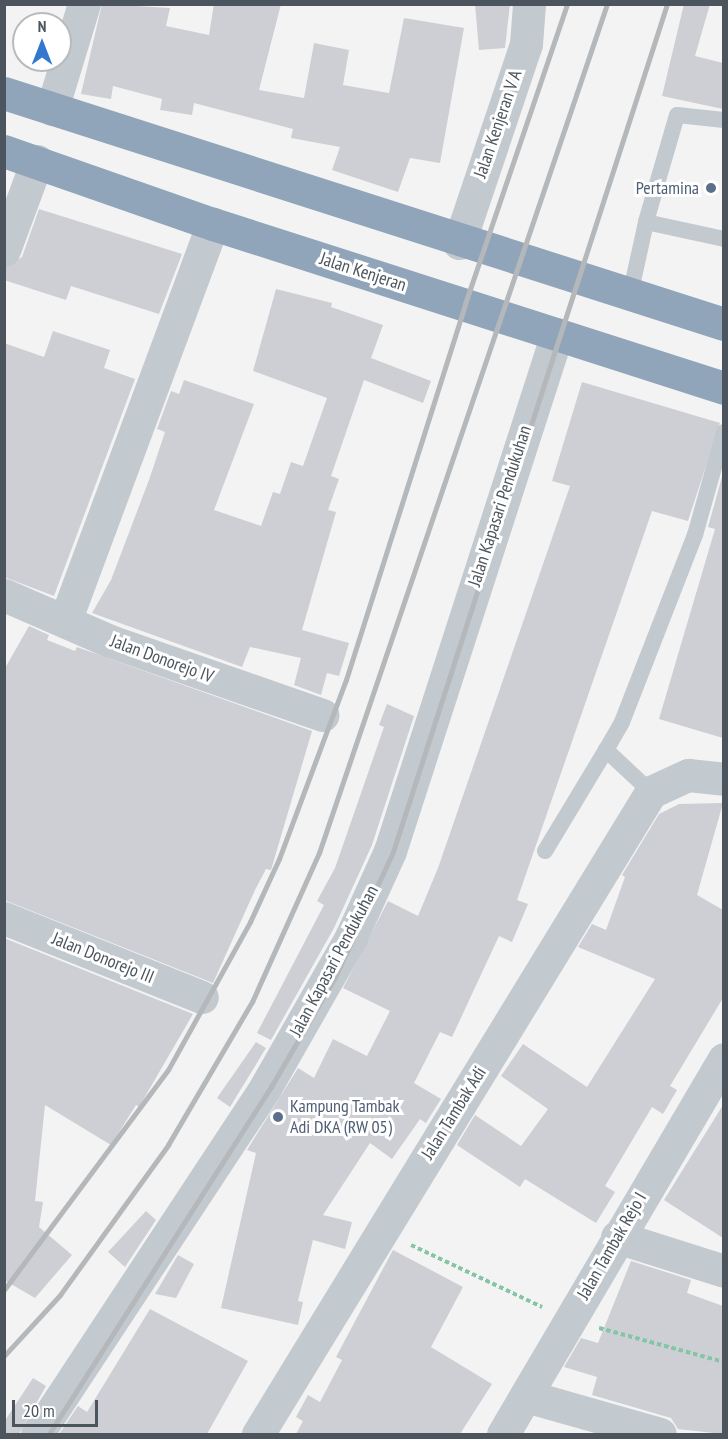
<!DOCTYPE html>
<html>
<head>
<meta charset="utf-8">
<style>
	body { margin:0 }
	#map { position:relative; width:728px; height:1439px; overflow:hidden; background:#f4f3f3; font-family:"PT Sans Narrow",sans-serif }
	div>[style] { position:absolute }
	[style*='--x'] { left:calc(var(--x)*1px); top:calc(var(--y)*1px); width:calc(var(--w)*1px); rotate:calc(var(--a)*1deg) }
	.building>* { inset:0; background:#cdcfd4 }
	.path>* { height:4px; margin-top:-2px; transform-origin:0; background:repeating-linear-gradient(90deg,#84c5a4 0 4.5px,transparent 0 7.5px) }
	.lane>* { height:16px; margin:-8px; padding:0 8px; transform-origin:8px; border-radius:8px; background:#c2c9cf }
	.street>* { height:33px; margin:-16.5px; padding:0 16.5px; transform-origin:16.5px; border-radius:16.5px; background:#c2c9cf }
	.highway>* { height:33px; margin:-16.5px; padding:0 16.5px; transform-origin:16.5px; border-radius:16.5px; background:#91a5ba }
	.rail>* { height:4.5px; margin:-2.25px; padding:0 2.25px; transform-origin:2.25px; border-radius:2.25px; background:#b5b8bb }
	.dots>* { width:16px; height:16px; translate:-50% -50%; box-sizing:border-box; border:3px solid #fff; border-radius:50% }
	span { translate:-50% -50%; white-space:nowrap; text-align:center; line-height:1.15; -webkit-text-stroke:6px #fff; paint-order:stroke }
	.street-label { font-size:18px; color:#4c555d }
	.service-label { font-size:18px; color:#4e5e75 }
	.right { translate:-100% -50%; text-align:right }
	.left { translate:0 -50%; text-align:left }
	.frame { position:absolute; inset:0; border:6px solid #4c555d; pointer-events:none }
	.north { position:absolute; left:12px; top:12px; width:60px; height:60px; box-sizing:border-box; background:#fff; border:2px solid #b7bbbe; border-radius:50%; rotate:0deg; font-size:16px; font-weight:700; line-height:24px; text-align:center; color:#4c555d }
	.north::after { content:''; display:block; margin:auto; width:21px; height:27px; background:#3278cf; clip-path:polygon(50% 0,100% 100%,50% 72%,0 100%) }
	.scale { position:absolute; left:12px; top:1400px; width:86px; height:27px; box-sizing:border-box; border:3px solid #4c555d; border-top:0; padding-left:8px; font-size:18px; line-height:21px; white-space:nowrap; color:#4c555d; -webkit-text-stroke:4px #fff; paint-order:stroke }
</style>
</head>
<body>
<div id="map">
	<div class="building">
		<div style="clip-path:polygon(102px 4px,170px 8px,166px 26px,209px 35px,214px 4px,281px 4px,259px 90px,304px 98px,314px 43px,349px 50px,343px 85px,389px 93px,404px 18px,464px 28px,440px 163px,410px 158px,398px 192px,332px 170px,340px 147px,291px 138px,293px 129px,194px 103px,192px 115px,160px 110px,162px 99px,113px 86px,111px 99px,81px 94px)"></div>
		<div style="clip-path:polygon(475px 4px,510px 4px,505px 48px,479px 50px)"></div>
		<div style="clip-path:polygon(684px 4px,710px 4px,695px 56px,723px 63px,723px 109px,662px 96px)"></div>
		<div style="clip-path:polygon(39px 209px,182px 254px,159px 314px,71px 286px,66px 300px,4px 280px,4px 268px,22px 257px)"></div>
		<div style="clip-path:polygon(276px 289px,332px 303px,331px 307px,383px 325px,371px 358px,431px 381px,423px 403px,364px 380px,331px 476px,339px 479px,328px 510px,336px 512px,302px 630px,349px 643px,339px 676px,327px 673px,321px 695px,294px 685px,301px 658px,250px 647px,242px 667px,92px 613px,111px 580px,149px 480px,165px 432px,157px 429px,171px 391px,179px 394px,184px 380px,254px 404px,214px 510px,261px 526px,273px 492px,280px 494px,291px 462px,303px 466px,327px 398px,253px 371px)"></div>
		<div style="clip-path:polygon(53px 331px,110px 350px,104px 368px,135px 379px,54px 596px,4px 577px,4px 343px,44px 357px)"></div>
		<div style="clip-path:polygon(582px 382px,720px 423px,688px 521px,652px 511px,517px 900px,528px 904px,512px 942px,499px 936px,452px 1037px,440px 1032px,414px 1083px,441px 1099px,426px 1123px,420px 1119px,392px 1159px,370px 1143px,323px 1215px,352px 1222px,345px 1249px,313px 1240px,298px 1301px,303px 1302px,298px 1325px,221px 1308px,256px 1153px,247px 1150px,298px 1068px,314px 1078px,333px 1039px,367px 1056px,390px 1011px,343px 988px,388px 901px,418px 916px,438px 868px,570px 486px,552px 481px)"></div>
		<div style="clip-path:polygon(723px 473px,723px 738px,659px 719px,715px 529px,708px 527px)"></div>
		<div style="clip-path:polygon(29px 626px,49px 635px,47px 640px,75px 651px,77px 647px,312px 731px,271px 870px,266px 869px,255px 890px,213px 983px,4px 900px,4px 670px)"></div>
		<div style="clip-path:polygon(387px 704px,414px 716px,372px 845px,334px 928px,271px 1040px,257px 1033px,324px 905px,317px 901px,335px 868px,384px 727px,379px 725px)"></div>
		<div style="clip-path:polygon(723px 803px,697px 895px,723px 910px,723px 998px,670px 1086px,677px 1090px,663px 1114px,652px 1107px,605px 1186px,615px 1192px,596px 1223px,525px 1179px,520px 1187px,457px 1145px,475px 1115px,521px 1146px,548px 1109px,501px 1076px,523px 1044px,587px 1087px,655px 979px,578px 947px,592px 924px,606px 930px,625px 877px,622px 875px,659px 814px,679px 804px)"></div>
		<div style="clip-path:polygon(4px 938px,193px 1014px,139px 1107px,136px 1105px,111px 1145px,45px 1105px,35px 1201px,43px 1202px,39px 1227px,72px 1255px,35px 1298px,4px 1280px)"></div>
		<div style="clip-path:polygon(256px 1042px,266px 1048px,230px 1107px,217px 1098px)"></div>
		<div style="clip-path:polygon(723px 1105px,723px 1238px,664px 1200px)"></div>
		<div style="clip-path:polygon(146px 1211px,156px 1220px,125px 1267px,108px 1252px)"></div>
		<div style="clip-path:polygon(393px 1250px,463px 1287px,431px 1347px,492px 1384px,460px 1434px,296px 1434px,303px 1421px,296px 1417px,308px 1395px,320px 1402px,342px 1360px,336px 1357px)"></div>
		<div style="clip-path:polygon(178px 1255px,194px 1264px,176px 1298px,155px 1294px)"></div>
		<div style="clip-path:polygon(631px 1261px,691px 1280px,687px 1293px,723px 1306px,723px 1434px,678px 1429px,671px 1418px,592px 1395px,597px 1377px,564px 1367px,581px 1338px,598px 1343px)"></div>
		<div style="clip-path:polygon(150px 1309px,248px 1361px,207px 1434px,59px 1434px,78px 1406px,87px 1412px)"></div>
		<div style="clip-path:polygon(33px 1378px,46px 1386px,19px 1434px,4px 1434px,4px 1422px)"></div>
	</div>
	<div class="path">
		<div style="--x:411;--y:1245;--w:145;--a:25.3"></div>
		<div style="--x:599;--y:1328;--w:130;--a:15.2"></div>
	</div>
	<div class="lane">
		<div style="--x:724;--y:120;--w:47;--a:-173.9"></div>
		<div style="--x:677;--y:115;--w:111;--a:106.2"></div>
		<div style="--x:646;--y:222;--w:80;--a:12.3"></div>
		<div style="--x:630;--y:295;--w:75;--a:-77.6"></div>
		<div style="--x:651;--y:792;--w:62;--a:-137"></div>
		<div style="--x:606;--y:750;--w:32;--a:-60"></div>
		<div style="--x:622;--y:722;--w:201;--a:-68.7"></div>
		<div style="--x:695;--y:535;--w:107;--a:-74.3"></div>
		<div style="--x:545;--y:851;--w:118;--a:-58.9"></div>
	</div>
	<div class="street">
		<div style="--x:52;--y:109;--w:110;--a:-73.1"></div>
		<div style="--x:459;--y:243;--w:210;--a:-71.4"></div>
		<div style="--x:526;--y:44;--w:40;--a:-85.7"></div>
		<div style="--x:4;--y:250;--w:95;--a:-69.7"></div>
		<div style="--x:4;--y:595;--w:116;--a:23.5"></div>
		<div style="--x:110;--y:641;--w:225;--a:19.2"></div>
		<div style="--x:65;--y:621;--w:424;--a:-69.6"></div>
		<div style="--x:4;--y:918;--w:213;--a:21.8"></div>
		<div style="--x:617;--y:1237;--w:112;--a:17.6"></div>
		<div style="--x:526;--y:1396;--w:139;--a:15.8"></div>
		<div style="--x:37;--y:1434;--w:414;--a:-56.6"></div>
		<div style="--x:265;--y:1088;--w:174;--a:-60.3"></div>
		<div style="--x:351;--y:937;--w:94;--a:-65.6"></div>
		<div style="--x:390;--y:851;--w:543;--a:-72.1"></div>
		<div style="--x:258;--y:1434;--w:753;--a:-58.53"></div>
		<div style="--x:651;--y:792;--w:41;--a:-24.7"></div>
		<div style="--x:688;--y:775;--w:36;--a:6"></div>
		<div style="--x:503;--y:1434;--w:435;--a:-59.5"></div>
	</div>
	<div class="highway">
		<div style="--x:4;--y:93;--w:756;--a:17.79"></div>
		<div style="--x:4;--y:151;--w:221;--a:19.3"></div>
		<div style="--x:213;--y:224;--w:537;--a:17.79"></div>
	</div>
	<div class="rail">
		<div style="--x:4;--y:1290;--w:274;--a:-53.3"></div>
		<div style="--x:168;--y:1070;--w:169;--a:-61"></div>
		<div style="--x:250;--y:922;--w:69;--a:-65.3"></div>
		<div style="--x:279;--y:859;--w:191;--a:-69.5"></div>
		<div style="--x:346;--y:680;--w:394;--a:-72.4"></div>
		<div style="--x:465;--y:304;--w:317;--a:-71.2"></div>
		<div style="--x:4;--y:1356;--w:83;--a:-47.4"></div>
		<div style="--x:60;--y:1295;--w:185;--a:-54.2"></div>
		<div style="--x:168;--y:1145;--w:166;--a:-59.6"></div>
		<div style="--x:252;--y:1002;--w:163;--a:-65.8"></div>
		<div style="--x:319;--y:853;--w:897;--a:-71.26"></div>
		<div style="--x:49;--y:1434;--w:412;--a:-57.4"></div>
		<div style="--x:271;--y:1087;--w:127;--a:-59.8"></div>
		<div style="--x:335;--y:977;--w:138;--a:-65.1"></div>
		<div style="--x:393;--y:852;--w:891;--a:-72.09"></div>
	</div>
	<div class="dots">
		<div style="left:711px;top:188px;background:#5c6f8a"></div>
		<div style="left:278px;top:1117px;background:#5c6f8a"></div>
	</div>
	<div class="street-label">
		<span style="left:498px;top:124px;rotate:-71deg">Jalan Kenjeran V A</span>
		<span style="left:363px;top:272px;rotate:18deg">Jalan Kenjeran</span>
		<span style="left:500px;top:506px;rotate:-72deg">Jalan Kapasari Pendukuhan</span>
		<span style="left:162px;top:659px;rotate:20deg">Jalan Donorejo IV</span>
		<span style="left:103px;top:958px;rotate:22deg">Jalan Donorejo III</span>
		<span style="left:334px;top:961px;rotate:-62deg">Jalan Kapasari Pendukuhan</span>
		<span style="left:454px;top:1113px;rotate:-58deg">Jalan Tambak Adi</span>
		<span style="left:612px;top:1246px;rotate:-60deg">Jalan Tambak Rejo I</span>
	</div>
	<div class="service-label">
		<span class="right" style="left:699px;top:188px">Pertamina</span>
		<span class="left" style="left:290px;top:1117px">Kampung Tambak<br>Adi DKA (RW 05)</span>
	</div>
	<div class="frame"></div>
	<div class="north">N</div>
	<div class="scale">20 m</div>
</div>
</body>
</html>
